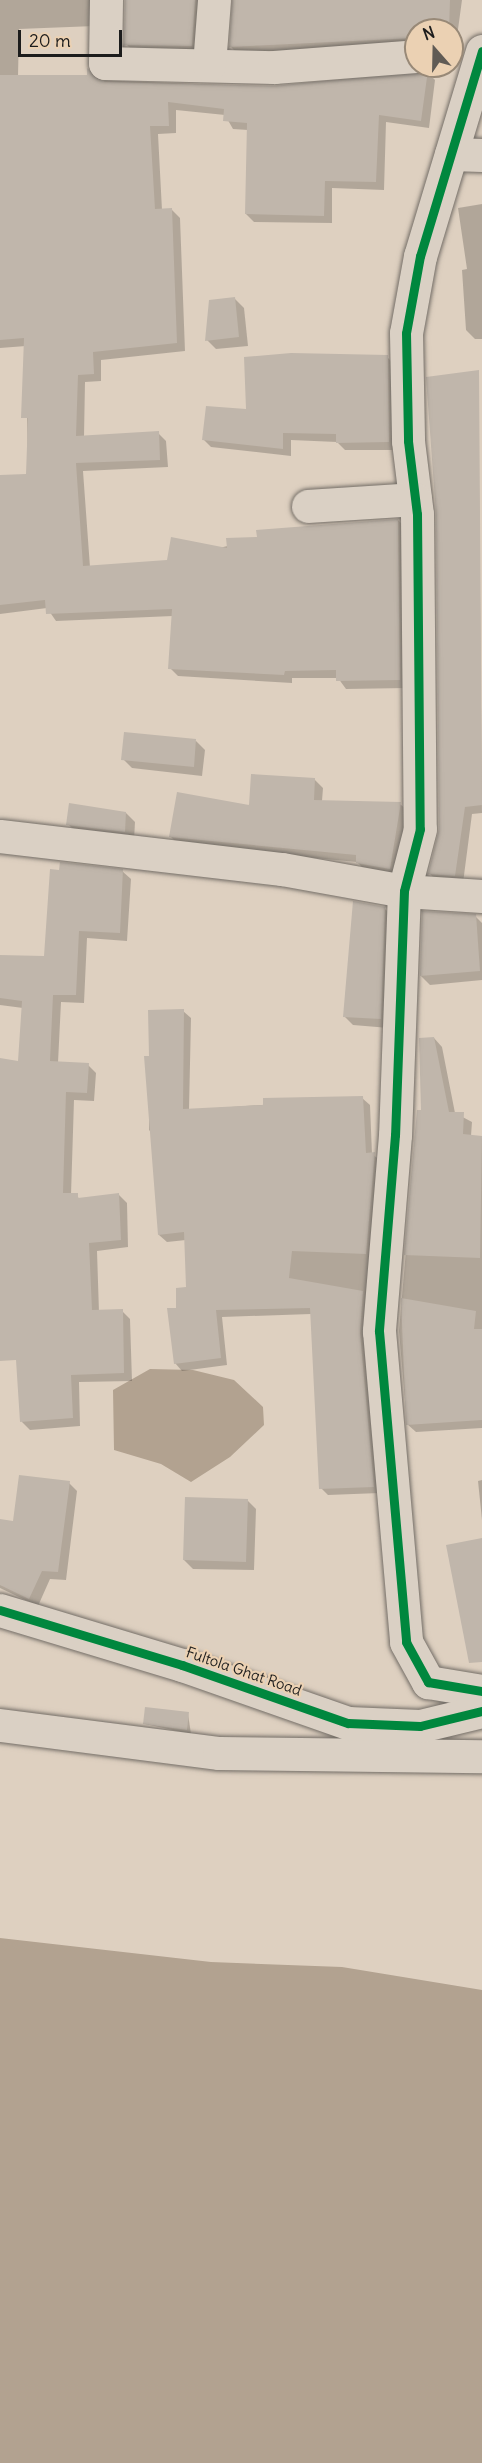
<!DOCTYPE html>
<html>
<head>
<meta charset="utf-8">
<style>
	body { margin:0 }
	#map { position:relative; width:482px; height:2463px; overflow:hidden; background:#ded0c0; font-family:Delius,sans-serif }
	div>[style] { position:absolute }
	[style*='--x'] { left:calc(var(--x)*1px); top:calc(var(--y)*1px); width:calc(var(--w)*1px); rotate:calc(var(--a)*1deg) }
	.water>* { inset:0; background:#b2a290 }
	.shadow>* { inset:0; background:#0003 }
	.building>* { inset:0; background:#c0b6ab }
	.roads { filter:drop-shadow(0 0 2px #736d66) drop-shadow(0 0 2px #736d66) }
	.minor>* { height:33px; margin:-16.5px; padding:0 16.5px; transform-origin:16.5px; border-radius:16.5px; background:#dad0c4 }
	.tertiary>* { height:33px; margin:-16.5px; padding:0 16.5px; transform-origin:16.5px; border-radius:16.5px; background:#dad0c4 }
	.cycleway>* { height:9px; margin:-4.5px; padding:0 4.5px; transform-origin:4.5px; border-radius:4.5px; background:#00873e }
	span { translate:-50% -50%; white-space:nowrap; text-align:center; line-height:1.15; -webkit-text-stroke:4.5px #ebd1b3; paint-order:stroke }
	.street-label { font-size:15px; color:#1c1c1c }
	.north { position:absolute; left:404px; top:18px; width:60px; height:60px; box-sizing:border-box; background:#ebd1b3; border:2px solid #988977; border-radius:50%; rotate:340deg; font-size:16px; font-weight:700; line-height:24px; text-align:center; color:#1c1c1c }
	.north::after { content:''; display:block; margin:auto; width:21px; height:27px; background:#605b55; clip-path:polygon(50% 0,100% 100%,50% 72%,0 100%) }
	.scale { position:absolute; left:18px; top:30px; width:104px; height:27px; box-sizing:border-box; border:3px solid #1c1c1c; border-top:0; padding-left:8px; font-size:18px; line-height:21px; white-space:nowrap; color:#1c1c1c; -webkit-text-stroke:4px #ebd1b3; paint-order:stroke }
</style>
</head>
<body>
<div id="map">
	<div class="water">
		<div style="clip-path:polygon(150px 1369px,193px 1370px,234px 1380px,263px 1407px,264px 1425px,230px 1457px,191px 1482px,161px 1464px,114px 1450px,113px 1390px)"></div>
		<div style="clip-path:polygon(0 1938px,211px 1962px,342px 1967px,482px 1990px,482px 2463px,0 2463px)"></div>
	</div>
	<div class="shadow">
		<div style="clip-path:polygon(0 0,98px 0,95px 26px,19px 29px,18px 77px,274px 87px,427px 72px,435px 80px,429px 128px,386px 122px,384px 190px,332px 188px,332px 223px,254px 222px,246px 214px,248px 130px,233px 129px,225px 115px,176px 110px,176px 133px,158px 134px,162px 210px,172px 210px,180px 218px,185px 351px,101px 360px,101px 381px,85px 382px,84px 437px,158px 433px,166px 441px,168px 467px,83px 471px,90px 567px,168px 561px,259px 538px,398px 520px,406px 528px,407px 688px,346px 689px,338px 678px,292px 678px,292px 683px,178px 676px,170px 668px,173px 616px,56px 621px,47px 608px,0 614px,0 476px,28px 475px,26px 346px,0 348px)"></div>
		<div style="clip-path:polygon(126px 0,206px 0,199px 54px,134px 52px,126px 44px)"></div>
		<div style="clip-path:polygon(232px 0,462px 0,456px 44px,452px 30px,416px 30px,416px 45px,239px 55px,231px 47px)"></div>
		<div style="clip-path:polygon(482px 204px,482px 339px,475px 339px,466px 330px,462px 270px,467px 269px,458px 208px)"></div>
		<div style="clip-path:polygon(235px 299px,244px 308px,248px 346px,216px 349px,207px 340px)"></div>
		<div style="clip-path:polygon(387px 357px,395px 365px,397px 450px,345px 450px,337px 442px,291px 440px,291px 456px,211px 447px,203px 439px,247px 411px)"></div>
		<div style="clip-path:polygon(478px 372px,482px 813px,472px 814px,463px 883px,437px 881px,429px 873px,440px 829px)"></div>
		<div style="clip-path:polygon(196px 741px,205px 750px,202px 776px,132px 768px,123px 759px)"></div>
		<div style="clip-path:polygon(314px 779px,323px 788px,322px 801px,400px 804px,409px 812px,398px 877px,366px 871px,357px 862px,179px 845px,170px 836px)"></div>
		<div style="clip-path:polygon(126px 813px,135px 822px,134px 840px,77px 833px,68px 824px)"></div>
		<div style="clip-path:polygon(122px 871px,131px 879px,127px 941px,87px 938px,84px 1003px,61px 1002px,58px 1063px,88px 1065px,96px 1073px,94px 1101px,74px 1100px,71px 1195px,82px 1199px,119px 1195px,127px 1203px,128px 1247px,97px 1251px,99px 1312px,122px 1311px,130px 1319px,132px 1381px,79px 1382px,80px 1426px,30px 1430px,22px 1422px,9px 1257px,0 1295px,0 1059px,19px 1062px,23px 1008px,0 1005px,0 956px,45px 958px)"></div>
		<div style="clip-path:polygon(384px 908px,393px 917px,389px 1028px,353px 1025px,344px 1016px)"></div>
		<div style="clip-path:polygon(475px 916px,482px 923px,482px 980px,430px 985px,421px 976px)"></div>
		<div style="clip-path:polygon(183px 1011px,191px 1018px,189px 1110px,362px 1098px,370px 1105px,372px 1154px,381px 1161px,380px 1493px,328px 1495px,321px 1488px,311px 1314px,222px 1317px,227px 1365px,182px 1371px,175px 1363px,177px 1309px,187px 1289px,186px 1240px,167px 1242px,159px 1235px,154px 1135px,149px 1130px,149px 1012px)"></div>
		<div style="clip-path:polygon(434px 1038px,442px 1047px,455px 1113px,472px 1122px,471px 1136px,482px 1137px,482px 1428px,416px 1432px,407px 1424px,399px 1331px,418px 1112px,423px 1112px)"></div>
		<div style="clip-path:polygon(482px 1480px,482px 1520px,478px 1481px)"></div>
		<div style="clip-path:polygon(69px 1483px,77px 1491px,66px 1580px,50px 1579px,38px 1606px,0 1588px,0 1521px,15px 1523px)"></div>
		<div style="clip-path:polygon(247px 1500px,256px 1509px,254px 1570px,193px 1569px,184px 1560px)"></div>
		<div style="clip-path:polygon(188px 1714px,191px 1734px,145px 1724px)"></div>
	</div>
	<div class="building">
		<div style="clip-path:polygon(125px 0,195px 0,192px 46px,124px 45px)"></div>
		<div style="clip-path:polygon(232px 0,450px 0,449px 30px,416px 30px,416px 38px,229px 47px)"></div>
		<div style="clip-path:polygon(87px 68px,105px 82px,274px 86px,428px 70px,421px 121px,379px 115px,376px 182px,325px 181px,324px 216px,245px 214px,247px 123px,223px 121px,224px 109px,168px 102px,169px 126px,150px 126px,155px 209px,172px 208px,177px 343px,93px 352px,94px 374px,78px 375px,76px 436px,159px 431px,160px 460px,76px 463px,83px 566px,167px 560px,171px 537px,227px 548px,226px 538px,257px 537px,256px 530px,398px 519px,400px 680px,336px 681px,336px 670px,285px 671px,284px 675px,168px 669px,172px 609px,46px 614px,45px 600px,0 605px,0 475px,26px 474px,28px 418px,21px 418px,24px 338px,0 340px,0 75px,87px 75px)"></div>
		<div style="clip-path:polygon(235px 297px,239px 337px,205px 341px,209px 300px)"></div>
		<div style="clip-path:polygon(291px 353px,388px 355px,389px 442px,336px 443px,336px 434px,283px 433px,283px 449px,202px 440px,206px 406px,246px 409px,244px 357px)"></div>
		<div style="clip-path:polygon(479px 370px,482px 805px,465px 807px,455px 876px,428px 874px,439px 829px,436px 514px,426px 377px)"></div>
		<div style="clip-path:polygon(124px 732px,196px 739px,194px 767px,121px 760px)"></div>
		<div style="clip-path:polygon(251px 774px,315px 778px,314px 800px,401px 802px,390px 869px,356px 863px,356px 855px,169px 837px,177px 792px,249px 805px)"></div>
		<div style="clip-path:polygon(69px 803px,126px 812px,125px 832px,66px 825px)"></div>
		<div style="clip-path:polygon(60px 862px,123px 869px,120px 933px,79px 931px,76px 995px,53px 995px,50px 1061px,89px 1063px,87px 1093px,66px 1092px,63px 1193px,78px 1193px,78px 1198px,119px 1193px,121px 1240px,89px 1243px,92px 1310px,123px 1309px,124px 1373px,71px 1375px,73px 1418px,20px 1422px,16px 1360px,0 1361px,0 1058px,18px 1061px,22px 1001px,0 998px,0 955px,44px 956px,50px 869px,59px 870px)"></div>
		<div style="clip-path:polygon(353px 901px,385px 907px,381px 1019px,343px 1017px)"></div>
		<div style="clip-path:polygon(422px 911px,476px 914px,480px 971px,420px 976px)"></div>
		<div style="clip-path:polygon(184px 1009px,183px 1109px,263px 1105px,263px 1098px,363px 1096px,366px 1153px,375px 1152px,366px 1254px,292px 1251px,289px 1278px,363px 1291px,360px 1333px,374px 1487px,319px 1489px,310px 1308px,216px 1310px,221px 1358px,174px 1364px,167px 1308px,176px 1308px,176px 1288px,186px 1287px,184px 1232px,158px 1235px,144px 1056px,149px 1056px,148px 1010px)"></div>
		<div style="clip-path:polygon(434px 1037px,449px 1112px,464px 1112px,463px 1134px,482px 1136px,480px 1258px,404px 1255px,417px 1110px,421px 1110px,419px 1038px)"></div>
		<div style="clip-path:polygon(401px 1298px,476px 1311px,474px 1329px,482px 1329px,482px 1420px,406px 1425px)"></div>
		<div style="clip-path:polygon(19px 1475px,70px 1481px,58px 1572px,42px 1571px,29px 1599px,0 1585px,0 1519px,13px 1521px)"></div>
		<div style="clip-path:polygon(185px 1497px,248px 1499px,246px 1562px,183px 1560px)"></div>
		<div style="clip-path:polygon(482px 1538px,482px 1662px,469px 1663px,446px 1545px)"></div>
		<div style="clip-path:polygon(145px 1707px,189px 1712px,187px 1730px,143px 1724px)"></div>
	</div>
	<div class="roads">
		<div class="minor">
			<div style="--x:106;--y:0;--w:63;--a:90.9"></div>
			<div style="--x:105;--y:63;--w:169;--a:1.4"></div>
			<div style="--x:274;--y:67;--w:142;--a:-4.4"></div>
			<div style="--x:482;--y:51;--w:214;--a:106.8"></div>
			<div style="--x:420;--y:256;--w:78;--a:100.3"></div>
			<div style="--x:406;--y:333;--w:108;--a:88.9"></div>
			<div style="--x:408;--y:441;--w:74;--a:83"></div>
			<div style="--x:417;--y:514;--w:315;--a:89.5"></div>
			<div style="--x:420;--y:829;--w:64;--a:104.5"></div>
			<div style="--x:404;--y:891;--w:244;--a:92.1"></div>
			<div style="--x:395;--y:1135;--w:197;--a:94.7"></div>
			<div style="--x:379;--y:1331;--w:312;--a:85"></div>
			<div style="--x:406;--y:1642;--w:46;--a:61.2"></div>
			<div style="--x:428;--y:1682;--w:55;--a:9.5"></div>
			<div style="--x:209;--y:65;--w:65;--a:-85.6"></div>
			<div style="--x:451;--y:154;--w:31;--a:2"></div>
			<div style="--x:308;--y:506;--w:107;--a:-3.7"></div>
			<div style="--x:0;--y:836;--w:284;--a:6.7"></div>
			<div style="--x:282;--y:869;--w:124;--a:10.2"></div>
			<div style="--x:404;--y:891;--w:78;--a:3.7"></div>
			<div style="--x:0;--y:1725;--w:221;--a:7.3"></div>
			<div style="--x:219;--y:1753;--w:263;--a:0.7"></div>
		</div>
		<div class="tertiary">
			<div style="--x:0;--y:1610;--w:190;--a:16.8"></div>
			<div style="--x:182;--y:1665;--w:176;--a:19.3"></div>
			<div style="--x:348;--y:1723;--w:72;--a:2.4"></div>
			<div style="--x:420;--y:1726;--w:64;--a:-13.6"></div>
		</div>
	</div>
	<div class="cycleway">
		<div style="--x:482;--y:51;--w:214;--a:106.8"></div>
		<div style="--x:420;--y:256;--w:78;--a:100.3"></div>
		<div style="--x:406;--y:333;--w:108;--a:88.9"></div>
		<div style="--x:408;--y:441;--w:74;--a:83"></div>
		<div style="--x:417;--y:514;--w:315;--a:89.5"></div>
		<div style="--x:420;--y:829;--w:64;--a:104.5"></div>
		<div style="--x:404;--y:891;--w:244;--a:92.1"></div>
		<div style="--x:395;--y:1135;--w:197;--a:94.7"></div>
		<div style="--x:379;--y:1331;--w:312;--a:85"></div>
		<div style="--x:406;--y:1642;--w:46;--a:61.2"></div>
		<div style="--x:428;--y:1682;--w:55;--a:9.5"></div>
		<div style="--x:0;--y:1610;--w:190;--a:16.8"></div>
		<div style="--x:182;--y:1665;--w:176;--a:19.3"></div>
		<div style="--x:348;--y:1723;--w:72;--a:2.4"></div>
		<div style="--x:420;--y:1726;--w:64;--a:-13.6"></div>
	</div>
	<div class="street-label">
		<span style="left:244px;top:1671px;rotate:19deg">Fultola Ghat Road</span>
	</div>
	<div class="north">N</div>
	<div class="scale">20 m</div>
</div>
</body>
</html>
